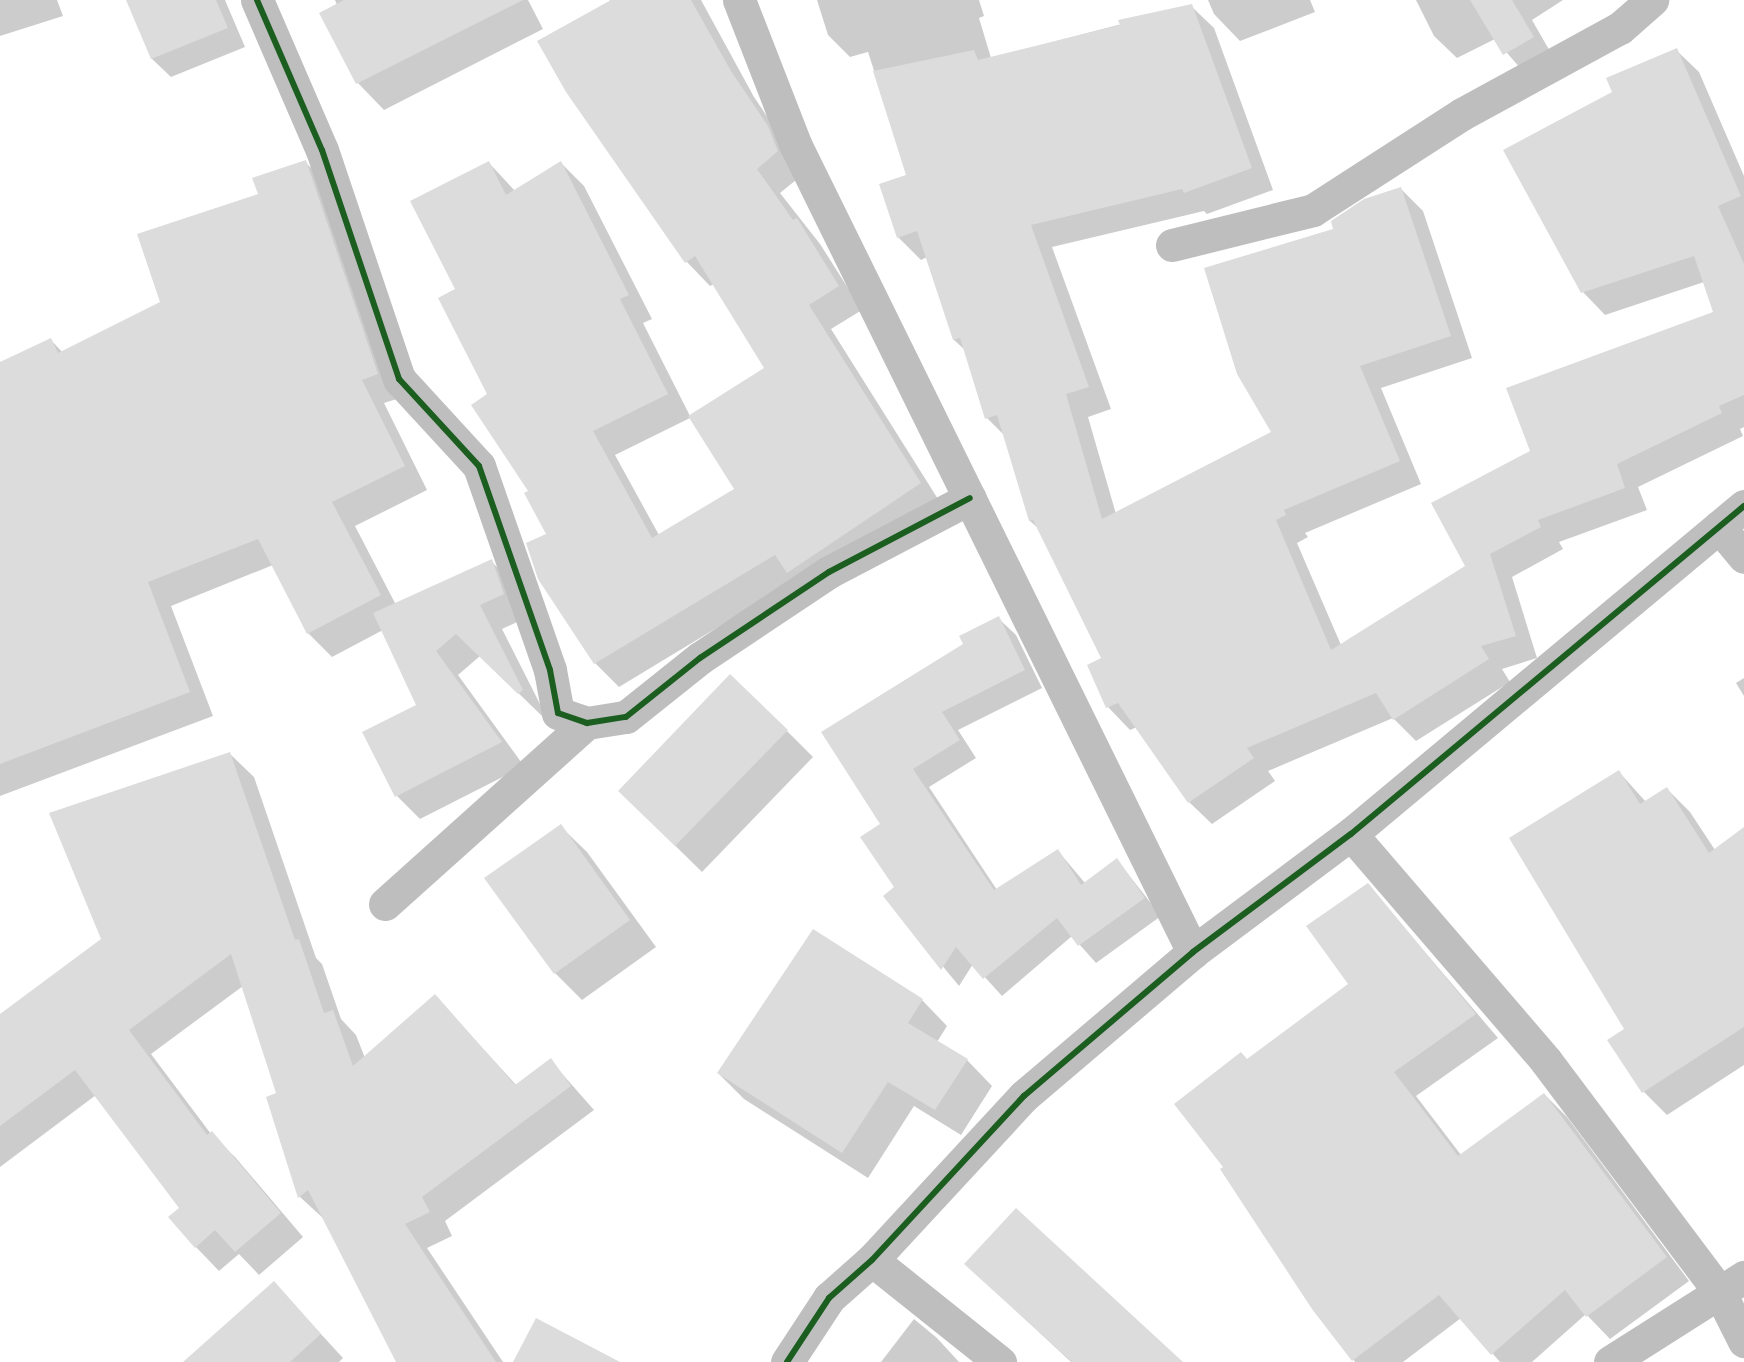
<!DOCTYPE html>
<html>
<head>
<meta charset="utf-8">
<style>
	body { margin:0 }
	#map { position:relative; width:1744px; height:1362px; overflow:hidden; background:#fff; font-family:Roboto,sans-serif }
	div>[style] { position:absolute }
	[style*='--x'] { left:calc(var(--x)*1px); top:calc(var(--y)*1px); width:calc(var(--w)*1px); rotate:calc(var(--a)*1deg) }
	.shadow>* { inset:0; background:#0003 }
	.building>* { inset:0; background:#dcdcdc }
	.minor>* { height:33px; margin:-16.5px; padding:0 16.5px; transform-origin:16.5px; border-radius:16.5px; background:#bebebe }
	.cycleway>* { height:6px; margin:-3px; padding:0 3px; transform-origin:3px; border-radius:3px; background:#1b5e20 }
	span { translate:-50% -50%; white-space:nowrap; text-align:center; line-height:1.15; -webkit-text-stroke:4.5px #fff; paint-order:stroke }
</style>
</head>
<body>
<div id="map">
	<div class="shadow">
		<div style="clip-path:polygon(0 0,57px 0,63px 16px,0 36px)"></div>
		<div style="clip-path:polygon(128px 0,225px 0,245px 47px,171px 77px,152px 59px)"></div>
		<div style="clip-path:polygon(335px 0,528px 0,543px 29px,384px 110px,358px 83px,321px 13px,337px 5px)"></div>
		<div style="clip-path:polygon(evenodd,610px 0,701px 0,754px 97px,791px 152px,801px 176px,780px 193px,820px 244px,862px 310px,831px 329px,943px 507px,796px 580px,619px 687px,595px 663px,542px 577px,548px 535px,489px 395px,457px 290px,489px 163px,515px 191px,560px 162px,584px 186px,652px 319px,643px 323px,690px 416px,766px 369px,714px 284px,710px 286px,687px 262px,568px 91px,610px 0,690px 418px,736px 489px,659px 535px,615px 455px,690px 418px)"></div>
		<div style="clip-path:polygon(817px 0,979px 0,984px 16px,979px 18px,991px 58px,1191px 6px,1214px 28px,1273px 190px,1207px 214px,1204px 211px,1052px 247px,1111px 409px,1088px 417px,1116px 514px,1273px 432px,1335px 230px,1401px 189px,1423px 211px,1472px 358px,1381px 388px,1421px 484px,1305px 533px,1308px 537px,1297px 543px,1341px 645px,1467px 566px,1532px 452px,1715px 313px,1704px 282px,1605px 315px,1583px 292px,1614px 93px,1676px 50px,1699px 72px,1744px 176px,1744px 427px,1740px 429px,1743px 436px,1638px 487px,1647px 510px,1559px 542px,1563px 549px,1512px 577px,1537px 658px,1502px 669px,1510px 682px,1416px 741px,1393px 718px,1268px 771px,1275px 781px,1212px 824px,1189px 802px,1137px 727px,1130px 730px,1108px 707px,1103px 659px,1038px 528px,1030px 521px,1005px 436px,987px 418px,965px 350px,954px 340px,927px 257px,921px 260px,898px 237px,908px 176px,868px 52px,850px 57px,828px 35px)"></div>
		<div style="clip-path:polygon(1208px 0,1310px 0,1315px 12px,1240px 41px,1214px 14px)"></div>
		<div style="clip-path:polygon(1416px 0,1563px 0,1532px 20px,1555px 60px,1527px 76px,1495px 39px,1457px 58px,1434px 36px)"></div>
		<div style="clip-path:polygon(305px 162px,329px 185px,400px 398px,384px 403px,427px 490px,355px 526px,396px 605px,491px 561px,514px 584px,526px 618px,502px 629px,545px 714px,542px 716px,480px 656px,458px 675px,524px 766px,420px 819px,397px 796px,418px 706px,383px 630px,332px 657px,308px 633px,273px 565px,171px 606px,213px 716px,0 796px,0 364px,51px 340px,63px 353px,162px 302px,260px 195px)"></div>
		<div style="clip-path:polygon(998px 618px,1016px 635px,1042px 688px,958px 730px,976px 758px,929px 787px,997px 890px,1058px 851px,1085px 883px,1117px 860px,1161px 916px,1096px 963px,1072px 936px,1002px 996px,973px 964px,959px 986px,885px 896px,896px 887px,882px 825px,965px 644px)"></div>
		<div style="clip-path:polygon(1744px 678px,1744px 696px,1736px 683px)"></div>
		<div style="clip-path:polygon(787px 731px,813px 757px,702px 872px,646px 817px)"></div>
		<div style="clip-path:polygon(230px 754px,254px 777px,316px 958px,322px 964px,341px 1019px,356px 1035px,365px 1058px,435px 996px,517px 1086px,550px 1060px,594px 1110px,445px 1221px,452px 1236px,427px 1248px,503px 1362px,398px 1362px,324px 1219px,300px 1197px,268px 1097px,278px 1094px,243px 986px,151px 1054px,211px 1134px,235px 1157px,303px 1237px,259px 1275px,239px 1254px,219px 1271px,196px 1247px,181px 1209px,96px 1095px,0 1167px,0 1016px,103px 940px)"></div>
		<div style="clip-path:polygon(1619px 772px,1646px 802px,1667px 789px,1690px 812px,1715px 850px,1744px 829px,1744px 1065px,1667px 1115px,1644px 1092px,1626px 1029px)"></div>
		<div style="clip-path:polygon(560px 826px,587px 852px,656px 947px,582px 1000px,555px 973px,487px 878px)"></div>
		<div style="clip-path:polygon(1368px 885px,1498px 1038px,1416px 1096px,1461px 1155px,1544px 1094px,1567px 1117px,1689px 1281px,1610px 1339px,1586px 1314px,1532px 1362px,1500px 1362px,1461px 1318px,1403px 1362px,1355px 1362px,1225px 1167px,1247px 1060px,1350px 984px)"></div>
		<div style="clip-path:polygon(922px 1000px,947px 1026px,937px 1042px,967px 1060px,992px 1086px,961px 1135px,914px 1106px,868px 1178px,744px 1099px,718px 1073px)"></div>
		<div style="clip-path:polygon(966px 1264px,1181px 1362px,1071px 1362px)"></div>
		<div style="clip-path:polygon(274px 1283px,343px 1358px,339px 1362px,187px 1362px)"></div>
		<div style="clip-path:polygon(914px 1319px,937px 1338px,959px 1362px,881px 1362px)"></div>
	</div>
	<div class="building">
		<div style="clip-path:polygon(126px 0,216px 0,228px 28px,151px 59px)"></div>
		<div style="clip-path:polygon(344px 0,523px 0,356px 84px,319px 13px)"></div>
		<div style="clip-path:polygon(611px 0,691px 0,731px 71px,768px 126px,778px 151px,757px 169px,793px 220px,797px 218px,839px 286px,809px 305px,921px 483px,787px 573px,775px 555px,594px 664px,538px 579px,526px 543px,546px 534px,524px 493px,528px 491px,471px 405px,487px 394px,438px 298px,455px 289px,410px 201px,489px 161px,506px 195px,561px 161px,629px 295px,620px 299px,668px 394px,593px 431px,652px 538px,734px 489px,688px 416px,764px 368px,695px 256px,685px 263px,566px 92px,537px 41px)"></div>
		<div style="clip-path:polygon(1470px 0,1512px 0,1534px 37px,1503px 55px)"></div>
		<div style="clip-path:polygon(1192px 4px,1252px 168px,1184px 193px,1182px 189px,1031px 225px,1089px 387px,1066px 394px,1102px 519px,1271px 432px,1237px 374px,1204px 268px,1333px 229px,1331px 221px,1364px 199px,1401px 187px,1451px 336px,1360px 366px,1400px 461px,1284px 510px,1286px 515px,1276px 520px,1331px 650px,1465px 566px,1431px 503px,1530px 451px,1506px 388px,1713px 312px,1694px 256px,1581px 293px,1503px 150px,1612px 92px,1606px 78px,1677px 48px,1741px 196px,1718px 206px,1744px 264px,1744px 395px,1719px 406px,1722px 413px,1617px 464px,1625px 488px,1538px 520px,1541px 527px,1490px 554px,1516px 636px,1481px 646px,1489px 659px,1393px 720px,1376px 693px,1247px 748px,1254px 758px,1188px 803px,1118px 703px,1106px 708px,1087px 665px,1101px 658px,1033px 520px,1029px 521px,997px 415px,985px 419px,960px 338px,953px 340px,917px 231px,897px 238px,879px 184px,906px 175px,873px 71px,974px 50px,978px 60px,1120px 25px,1118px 20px)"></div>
		<div style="clip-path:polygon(306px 160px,378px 374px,362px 380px,405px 466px,332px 502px,381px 595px,307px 634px,258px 539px,148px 582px,190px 692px,0 764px,0 362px,51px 338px,58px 353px,160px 302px,137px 234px,258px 194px,252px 178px)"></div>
		<div style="clip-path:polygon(492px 559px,504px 594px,480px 605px,523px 690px,518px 694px,456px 634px,436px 651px,502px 742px,395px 797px,362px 732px,416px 705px,373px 613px)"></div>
		<div style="clip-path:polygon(999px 616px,1025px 670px,942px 712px,960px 740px,913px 769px,994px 890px,1058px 849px,1081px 885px,1117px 858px,1145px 898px,1078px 946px,1057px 918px,983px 979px,956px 947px,941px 970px,883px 896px,894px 887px,860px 837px,880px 824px,821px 732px,963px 644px,959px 636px)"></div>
		<div style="clip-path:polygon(730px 674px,788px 730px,675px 846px,618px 791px)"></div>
		<div style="clip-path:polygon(230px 752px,295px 940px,299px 939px,324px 1013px,333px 1010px,353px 1066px,435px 994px,515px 1085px,551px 1058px,571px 1086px,422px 1197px,430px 1212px,405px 1224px,496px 1362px,396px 1362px,308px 1190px,298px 1198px,266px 1097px,276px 1093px,231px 954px,129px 1030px,207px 1135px,212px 1131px,281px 1213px,235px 1252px,215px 1230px,195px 1248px,168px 1217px,179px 1208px,75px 1070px,0 1126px,0 1014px,101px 939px,49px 813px)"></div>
		<div style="clip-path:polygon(1619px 770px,1640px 804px,1667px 787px,1709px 853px,1744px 827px,1744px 1027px,1642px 1093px,1607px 1040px,1624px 1029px,1509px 838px)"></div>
		<div style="clip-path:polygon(561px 824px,630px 920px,554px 974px,484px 878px)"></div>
		<div style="clip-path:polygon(1368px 883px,1476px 1014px,1394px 1072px,1458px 1156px,1544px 1093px,1667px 1257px,1586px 1317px,1565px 1290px,1491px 1355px,1439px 1295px,1352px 1361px,1312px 1309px,1220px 1169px,1223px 1167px,1174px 1104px,1241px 1052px,1247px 1059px,1348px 984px,1306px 926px)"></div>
		<div style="clip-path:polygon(813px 929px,923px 999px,908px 1023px,968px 1059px,935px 1110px,888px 1082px,842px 1153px,717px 1073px)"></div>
		<div style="clip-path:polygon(1016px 1208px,1183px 1362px,1072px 1362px,964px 1264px)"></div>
		<div style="clip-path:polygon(274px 1281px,321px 1334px,290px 1362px,183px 1362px)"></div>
		<div style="clip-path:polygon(536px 1318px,620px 1362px,513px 1362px)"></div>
	</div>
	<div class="minor">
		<div style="--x:257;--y:0;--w:163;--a:66.6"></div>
		<div style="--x:322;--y:150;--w:242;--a:71.4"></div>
		<div style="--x:399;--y:379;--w:118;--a:47.4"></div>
		<div style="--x:479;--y:466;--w:216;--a:70.8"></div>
		<div style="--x:550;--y:670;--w:44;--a:79.5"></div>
		<div style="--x:558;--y:713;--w:31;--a:19"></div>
		<div style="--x:587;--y:723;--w:39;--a:-9"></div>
		<div style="--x:626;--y:717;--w:95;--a:-38.6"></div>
		<div style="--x:700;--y:658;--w:155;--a:-33.7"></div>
		<div style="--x:829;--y:572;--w:159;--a:-27.7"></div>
		<div style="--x:739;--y:0;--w:155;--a:68.7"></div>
		<div style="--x:795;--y:144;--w:901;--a:63.78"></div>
		<div style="--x:1172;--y:245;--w:145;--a:-13.9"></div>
		<div style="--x:1313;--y:210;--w:177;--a:-32.8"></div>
		<div style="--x:1462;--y:114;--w:180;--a:-28.6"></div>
		<div style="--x:1620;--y:28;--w:43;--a:-41.2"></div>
		<div style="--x:1719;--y:527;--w:39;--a:50"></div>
		<div style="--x:1351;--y:834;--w:299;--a:49.3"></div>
		<div style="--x:1546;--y:1061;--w:290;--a:53.1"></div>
		<div style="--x:1720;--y:1293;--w:54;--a:63.4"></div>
		<div style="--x:385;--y:904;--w:271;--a:-41.9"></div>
		<div style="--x:872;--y:1260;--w:164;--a:38.6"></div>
		<div style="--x:787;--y:1362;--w:77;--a:-56.7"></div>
		<div style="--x:829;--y:1298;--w:57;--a:-41.5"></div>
		<div style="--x:872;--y:1260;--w:224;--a:-47.2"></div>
		<div style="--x:1024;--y:1096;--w:222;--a:-40.4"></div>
		<div style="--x:1193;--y:952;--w:197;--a:-36.8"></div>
		<div style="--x:1351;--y:834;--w:512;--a:-39.85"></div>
		<div style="--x:1610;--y:1362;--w:159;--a:-32.4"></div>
	</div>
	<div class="cycleway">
		<div style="--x:257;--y:0;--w:163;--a:66.6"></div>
		<div style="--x:322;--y:150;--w:242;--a:71.4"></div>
		<div style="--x:399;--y:379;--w:118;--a:47.4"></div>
		<div style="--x:479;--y:466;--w:216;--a:70.8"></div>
		<div style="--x:550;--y:670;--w:44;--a:79.5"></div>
		<div style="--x:558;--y:713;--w:31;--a:19"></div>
		<div style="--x:587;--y:723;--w:39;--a:-9"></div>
		<div style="--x:626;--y:717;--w:95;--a:-38.6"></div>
		<div style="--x:700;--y:658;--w:155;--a:-33.7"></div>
		<div style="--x:829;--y:572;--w:159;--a:-27.7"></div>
		<div style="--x:787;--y:1362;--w:77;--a:-56.7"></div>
		<div style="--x:829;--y:1298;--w:57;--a:-41.5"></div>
		<div style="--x:872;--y:1260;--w:224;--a:-47.2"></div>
		<div style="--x:1024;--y:1096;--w:222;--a:-40.4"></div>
		<div style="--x:1193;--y:952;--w:197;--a:-36.8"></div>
		<div style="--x:1351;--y:834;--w:512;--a:-39.85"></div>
	</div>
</div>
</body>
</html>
